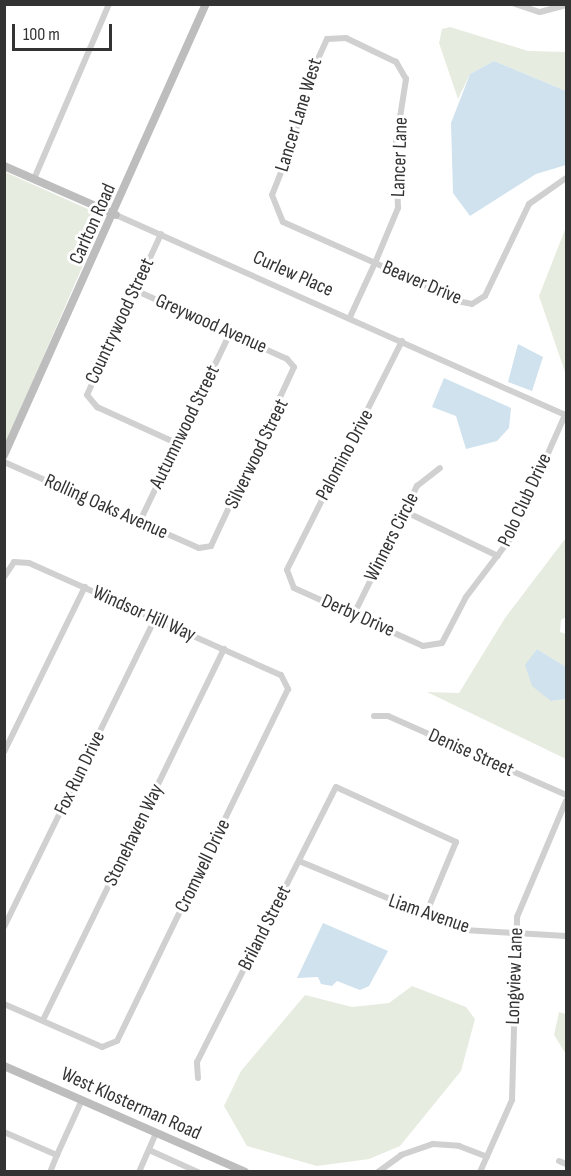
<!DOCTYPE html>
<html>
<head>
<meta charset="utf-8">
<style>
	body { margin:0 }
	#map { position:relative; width:571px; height:1176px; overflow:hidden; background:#fff; font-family:"Sofia Sans Condensed",sans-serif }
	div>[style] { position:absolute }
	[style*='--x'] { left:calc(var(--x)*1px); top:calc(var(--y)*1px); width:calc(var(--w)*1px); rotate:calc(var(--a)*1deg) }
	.green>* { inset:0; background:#e6ecdf }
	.water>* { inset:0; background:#cfe2ee }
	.street>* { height:6px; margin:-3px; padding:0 3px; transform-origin:3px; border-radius:3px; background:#d0d0d0 }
	.secondary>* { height:8px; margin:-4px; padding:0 4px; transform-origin:4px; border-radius:4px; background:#bdbdbd }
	span { translate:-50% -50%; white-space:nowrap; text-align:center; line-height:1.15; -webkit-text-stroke:6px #fff; paint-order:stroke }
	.street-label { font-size:20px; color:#333 }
	.frame { position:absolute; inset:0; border:6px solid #333; pointer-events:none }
	.scale { position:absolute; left:12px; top:24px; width:100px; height:27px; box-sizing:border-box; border:3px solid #333; border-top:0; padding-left:8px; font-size:18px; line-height:21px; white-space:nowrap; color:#333; -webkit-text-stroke:4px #fff; paint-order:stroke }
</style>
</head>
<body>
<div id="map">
	<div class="green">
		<div style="clip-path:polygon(450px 27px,528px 51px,566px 52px,566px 91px,494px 61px,470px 74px,458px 99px,439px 43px,442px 29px)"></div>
		<div style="clip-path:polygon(5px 172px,99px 214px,100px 226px,5px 445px)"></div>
		<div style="clip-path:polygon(566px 227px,566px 375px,539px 296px)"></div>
		<div style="clip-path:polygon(565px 539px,566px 617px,561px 620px,560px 632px,566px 634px,566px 667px,537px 649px,531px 658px,551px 701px,566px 699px,566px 759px,427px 692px,459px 693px,505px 618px)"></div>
		<div style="clip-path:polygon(412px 986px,466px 1007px,475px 1019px,461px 1071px,400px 1146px,369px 1159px,317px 1166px,247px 1146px,224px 1106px,241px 1071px,305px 995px,352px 1007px,389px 1003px)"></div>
		<div style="clip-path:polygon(559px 1012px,566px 1014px,566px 1054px,554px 1035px)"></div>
	</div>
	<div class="water">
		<div style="clip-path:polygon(494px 61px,566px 91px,566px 165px,536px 174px,470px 216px,453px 193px,451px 123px,470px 74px)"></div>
		<div style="clip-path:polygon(518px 344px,543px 357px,532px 391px,508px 382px)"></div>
		<div style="clip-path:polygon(444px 378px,511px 408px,509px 428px,497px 441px,466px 449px,456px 416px,432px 407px)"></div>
		<div style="clip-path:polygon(537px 649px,566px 667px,566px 699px,551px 701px,532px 686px,525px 665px)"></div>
		<div style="clip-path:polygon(323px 923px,388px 951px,369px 986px,360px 990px,337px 981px,332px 986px,321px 984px,318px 977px,297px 978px)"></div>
	</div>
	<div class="street">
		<div style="--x:515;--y:4;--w:26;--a:18"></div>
		<div style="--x:540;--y:12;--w:27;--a:-15"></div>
		<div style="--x:34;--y:179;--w:190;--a:-66.8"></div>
		<div style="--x:116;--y:215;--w:492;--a:24"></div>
		<div style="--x:161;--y:234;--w:177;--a:114.7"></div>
		<div style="--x:87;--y:395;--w:16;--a:50"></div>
		<div style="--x:97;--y:407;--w:87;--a:24.5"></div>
		<div style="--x:350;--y:317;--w:60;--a:-65.2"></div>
		<div style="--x:375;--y:263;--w:60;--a:-67.3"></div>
		<div style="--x:398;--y:208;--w:65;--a:-91.8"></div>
		<div style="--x:396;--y:143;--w:65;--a:-81.1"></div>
		<div style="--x:406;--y:79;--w:20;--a:-120"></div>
		<div style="--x:396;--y:62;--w:55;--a:-154.4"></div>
		<div style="--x:346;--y:38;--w:19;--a:177"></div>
		<div style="--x:327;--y:39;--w:56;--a:114.3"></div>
		<div style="--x:304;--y:90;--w:48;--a:100.8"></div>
		<div style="--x:295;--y:137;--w:62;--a:111.6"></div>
		<div style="--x:272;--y:195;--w:29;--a:68"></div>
		<div style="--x:283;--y:222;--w:101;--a:24"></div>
		<div style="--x:375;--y:263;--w:95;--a:24.1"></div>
		<div style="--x:462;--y:302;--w:10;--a:11"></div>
		<div style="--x:472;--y:304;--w:15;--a:-32"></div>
		<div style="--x:485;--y:296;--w:102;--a:-64.4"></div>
		<div style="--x:529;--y:204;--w:45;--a:-35.1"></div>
		<div style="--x:402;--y:341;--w:256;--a:116.7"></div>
		<div style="--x:287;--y:570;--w:19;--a:69"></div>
		<div style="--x:294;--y:588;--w:141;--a:24.2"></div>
		<div style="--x:423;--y:646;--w:19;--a:-9"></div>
		<div style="--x:442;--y:643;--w:52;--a:-62.4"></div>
		<div style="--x:466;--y:597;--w:73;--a:-52.8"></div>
		<div style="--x:510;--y:539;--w:136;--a:-66.1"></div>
		<div style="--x:4;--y:462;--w:213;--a:23.8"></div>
		<div style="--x:199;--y:548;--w:12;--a:-9"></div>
		<div style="--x:211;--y:546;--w:197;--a:-65.1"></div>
		<div style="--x:294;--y:367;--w:11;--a:-131"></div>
		<div style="--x:287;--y:359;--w:167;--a:-155.6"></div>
		<div style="--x:404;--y:511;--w:104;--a:25.6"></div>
		<div style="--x:140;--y:521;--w:208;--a:-64.4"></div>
		<div style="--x:4;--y:577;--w:18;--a:-56"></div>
		<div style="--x:14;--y:562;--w:15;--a:4"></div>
		<div style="--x:29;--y:563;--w:276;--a:24"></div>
		<div style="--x:281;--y:675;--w:16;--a:63"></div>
		<div style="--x:288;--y:689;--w:391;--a:115.9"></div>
		<div style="--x:117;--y:1041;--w:16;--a:158"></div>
		<div style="--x:102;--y:1047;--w:107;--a:-156.3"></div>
		<div style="--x:354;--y:614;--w:143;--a:-63.8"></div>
		<div style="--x:417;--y:486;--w:29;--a:-38"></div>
		<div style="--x:374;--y:716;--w:14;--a:0"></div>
		<div style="--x:388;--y:716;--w:195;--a:23.9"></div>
		<div style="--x:4;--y:752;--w:184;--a:-63.9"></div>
		<div style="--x:299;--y:861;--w:179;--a:22.7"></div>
		<div style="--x:464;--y:930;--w:102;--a:3.4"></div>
		<div style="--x:4;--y:927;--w:343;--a:-63.9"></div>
		<div style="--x:43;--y:1020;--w:413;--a:-64"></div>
		<div style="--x:198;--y:1078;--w:16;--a:-94"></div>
		<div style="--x:197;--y:1062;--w:308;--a:-63.2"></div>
		<div style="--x:336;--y:787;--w:132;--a:24.6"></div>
		<div style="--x:456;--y:842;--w:80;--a:112.7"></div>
		<div style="--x:4;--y:1132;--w:58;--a:23.5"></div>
		<div style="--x:57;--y:1155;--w:18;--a:112"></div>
		<div style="--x:149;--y:1150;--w:54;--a:24.2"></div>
		<div style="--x:57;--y:1155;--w:60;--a:-65.6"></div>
		<div style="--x:559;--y:1161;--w:8;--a:23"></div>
		<div style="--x:139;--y:1172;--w:43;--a:-66.4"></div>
		<div style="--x:378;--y:1172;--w:29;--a:-36"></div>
		<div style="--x:401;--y:1155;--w:34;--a:-19"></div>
		<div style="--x:433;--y:1144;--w:26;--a:4"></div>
		<div style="--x:459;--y:1146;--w:30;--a:21"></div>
		<div style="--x:480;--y:1172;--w:79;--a:-66"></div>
		<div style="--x:512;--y:1100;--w:183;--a:-88.4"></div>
		<div style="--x:517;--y:917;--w:126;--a:-67.1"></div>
	</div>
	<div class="secondary">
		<div style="--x:4;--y:166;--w:122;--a:23.6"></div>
		<div style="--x:4;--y:455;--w:494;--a:-65.9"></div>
		<div style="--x:4;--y:1066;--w:263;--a:23.7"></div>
	</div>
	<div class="street-label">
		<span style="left:299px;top:115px;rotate:-73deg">Lancer Lane West</span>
		<span style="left:400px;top:157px;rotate:-88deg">Lancer Lane</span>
		<span style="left:93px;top:224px;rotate:-66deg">Carlton Road</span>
		<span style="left:293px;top:274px;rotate:24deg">Curlew Place</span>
		<span style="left:422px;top:283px;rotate:23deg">Beaver Drive</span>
		<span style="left:120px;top:321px;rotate:-65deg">Countrywood Street</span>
		<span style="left:211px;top:324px;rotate:24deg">Greywood Avenue</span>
		<span style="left:185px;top:427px;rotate:-64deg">Autumnwood Street</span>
		<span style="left:257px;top:454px;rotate:-64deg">Silverwood Street</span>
		<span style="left:345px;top:455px;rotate:-62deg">Palomino Drive</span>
		<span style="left:525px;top:500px;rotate:-65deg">Polo Club Drive</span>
		<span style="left:106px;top:507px;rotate:24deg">Rolling Oaks Avenue</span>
		<span style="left:392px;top:537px;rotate:-63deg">Winners Circle</span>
		<span style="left:144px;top:614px;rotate:24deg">Windsor Hill Way</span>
		<span style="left:358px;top:616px;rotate:24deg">Derby Drive</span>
		<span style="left:471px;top:753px;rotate:24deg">Denise Street</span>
		<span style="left:80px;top:773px;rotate:-64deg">Fox Run Drive</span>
		<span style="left:134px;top:835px;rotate:-64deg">Stonehaven Way</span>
		<span style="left:203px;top:866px;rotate:-64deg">Cromwell Drive</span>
		<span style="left:429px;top:914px;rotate:19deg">Liam Avenue</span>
		<span style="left:265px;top:928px;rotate:-63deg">Briland Street</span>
		<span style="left:515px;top:976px;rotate:-88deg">Longview Lane</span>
		<span style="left:131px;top:1104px;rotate:24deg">West Klosterman Road</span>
	</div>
	<div class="frame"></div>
	<div class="scale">100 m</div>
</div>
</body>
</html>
